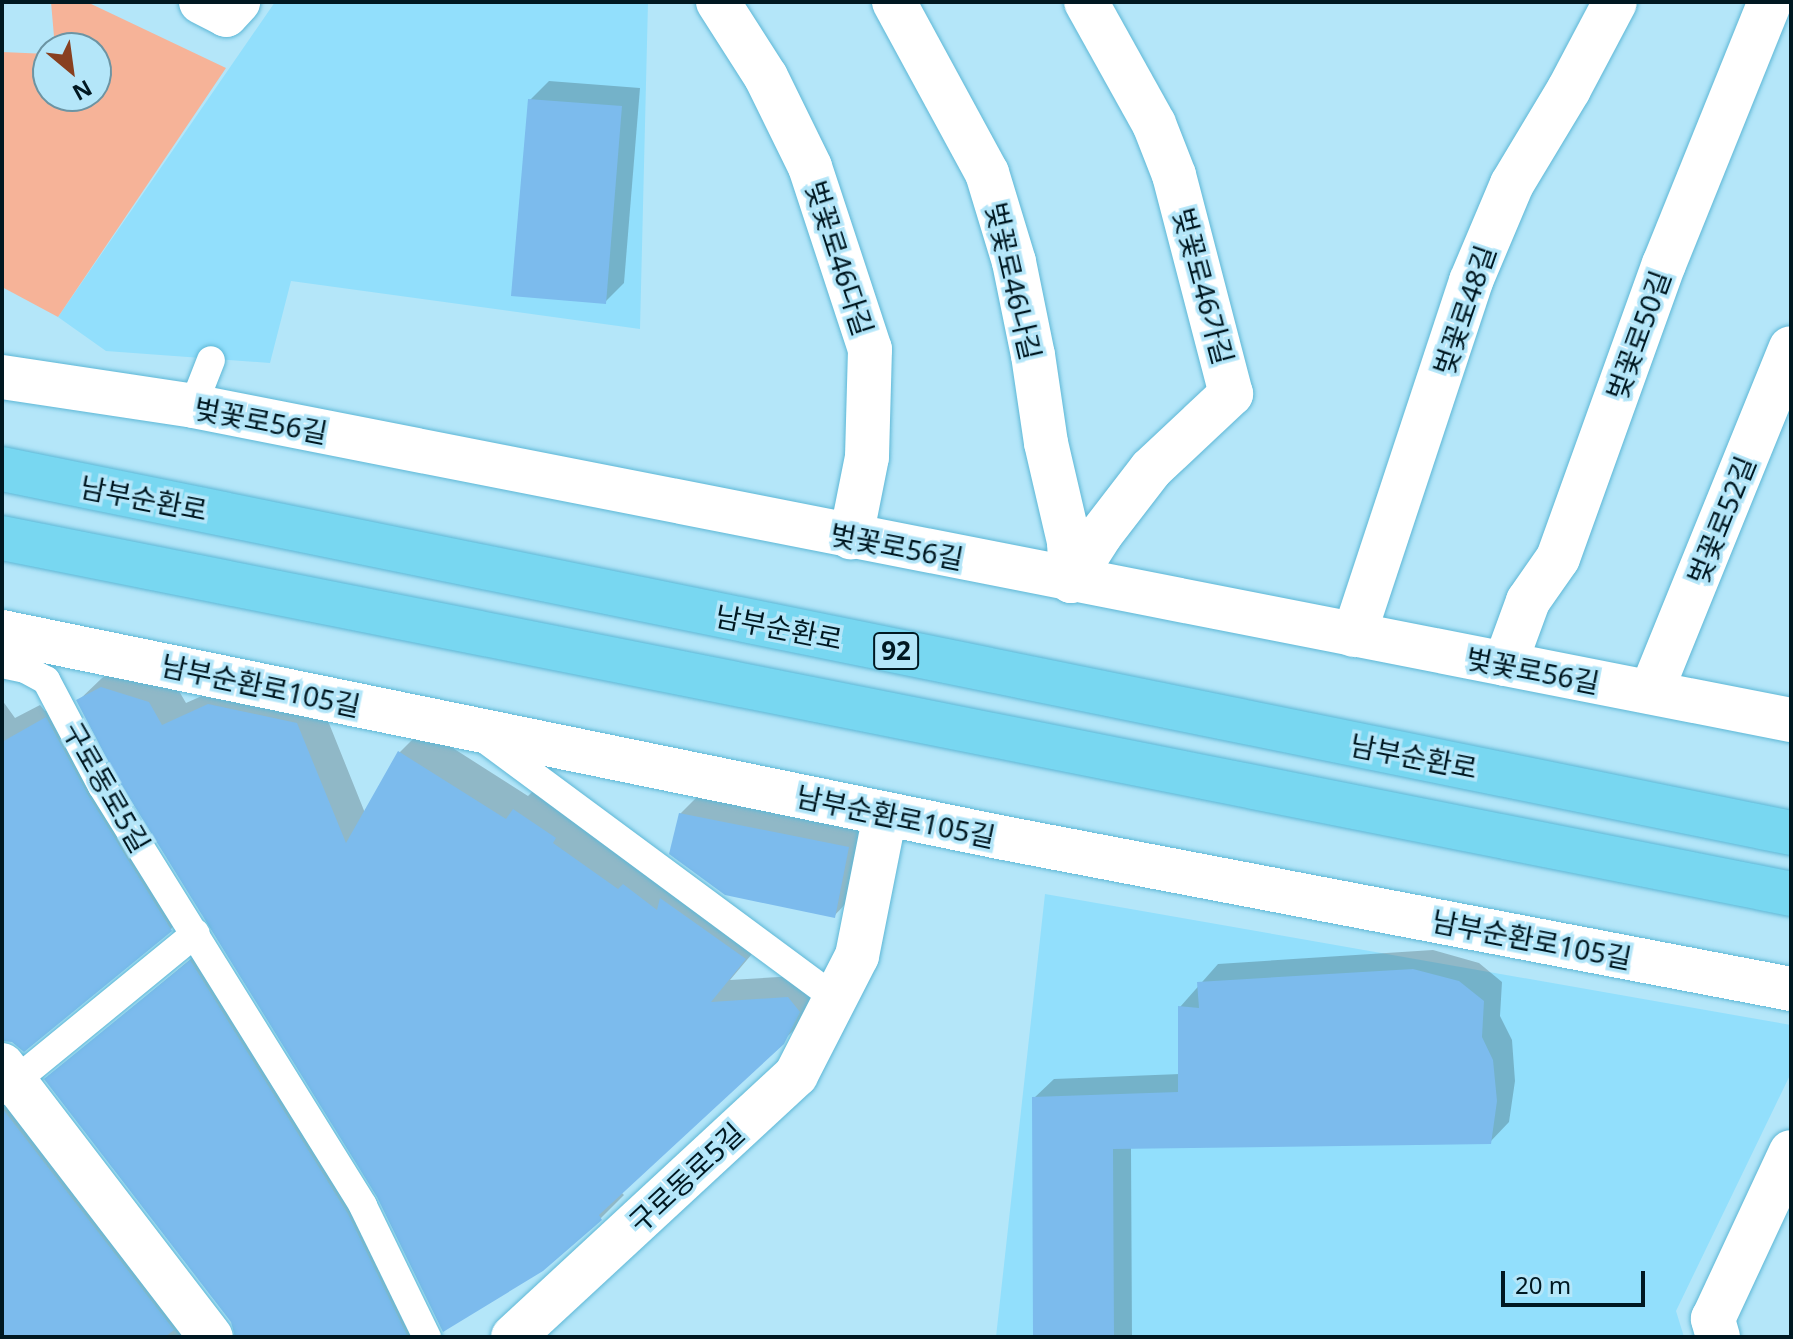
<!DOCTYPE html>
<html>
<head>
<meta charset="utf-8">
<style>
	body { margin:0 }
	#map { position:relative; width:1793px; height:1339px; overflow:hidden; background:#b4e6f9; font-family:"Noto Sans","Noto Sans KR",sans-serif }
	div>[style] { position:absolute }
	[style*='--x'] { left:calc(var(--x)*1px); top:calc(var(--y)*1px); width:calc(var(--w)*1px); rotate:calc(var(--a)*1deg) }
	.built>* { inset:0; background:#92dffc }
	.green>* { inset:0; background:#f6b398 }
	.shadow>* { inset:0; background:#0003 }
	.building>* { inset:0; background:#7cbbed }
	.roads { filter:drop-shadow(0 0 2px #5db7d6) drop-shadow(0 0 2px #5db7d6) }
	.lane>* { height:28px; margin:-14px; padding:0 14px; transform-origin:14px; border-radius:14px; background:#fff }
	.street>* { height:44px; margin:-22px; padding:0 22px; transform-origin:22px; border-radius:22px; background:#fff }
	.primary>* { height:44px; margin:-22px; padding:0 22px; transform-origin:22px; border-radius:22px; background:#78d7f1 }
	span { translate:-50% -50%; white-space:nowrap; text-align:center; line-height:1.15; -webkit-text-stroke:7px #b4e6f9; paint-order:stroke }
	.shield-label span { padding:2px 6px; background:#b4e6f9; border:2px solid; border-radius:6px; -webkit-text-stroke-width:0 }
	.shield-label { font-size:26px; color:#001821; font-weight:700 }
	.street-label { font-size:28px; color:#001821 }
	.frame { position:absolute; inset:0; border:4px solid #001821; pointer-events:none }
	.north { position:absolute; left:32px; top:32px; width:80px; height:80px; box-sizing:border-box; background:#b4e6f9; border:2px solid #6c94a3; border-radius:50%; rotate:151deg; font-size:22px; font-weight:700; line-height:32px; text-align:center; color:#001821 }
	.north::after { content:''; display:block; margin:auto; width:28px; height:36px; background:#884020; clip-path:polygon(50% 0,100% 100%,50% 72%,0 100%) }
	.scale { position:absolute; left:1501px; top:1271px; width:144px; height:36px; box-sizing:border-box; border:4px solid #001821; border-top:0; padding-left:10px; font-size:24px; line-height:28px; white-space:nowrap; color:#001821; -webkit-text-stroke:6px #b4e6f9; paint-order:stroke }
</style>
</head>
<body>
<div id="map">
	<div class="built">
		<div style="clip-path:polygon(275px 2px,648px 2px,640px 329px,291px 281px,270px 363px,106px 351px,58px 317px)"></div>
		<div style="clip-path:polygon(1045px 894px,1791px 1025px,1791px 1073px,1676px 1311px,1684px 1337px,996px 1337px)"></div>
	</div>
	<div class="green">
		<div style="clip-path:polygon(51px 2px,87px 2px,226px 68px,58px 317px,2px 287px,2px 52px,48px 54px,48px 96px,96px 96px,96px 48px,55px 48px)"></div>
	</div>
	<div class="shadow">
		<div style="clip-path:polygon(549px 81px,640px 88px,624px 283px,605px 302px,530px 100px)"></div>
		<div style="clip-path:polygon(125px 665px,172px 679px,186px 703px,233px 682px,320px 701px,365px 813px,400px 752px,423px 729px,528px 796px,537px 787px,768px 935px,730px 980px,812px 975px,822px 988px,807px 1018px,621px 1192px,624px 1195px,601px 1218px,379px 1196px,78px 701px,102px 678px)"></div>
		<div style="clip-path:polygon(2px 700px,15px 718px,40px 705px,45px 711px,66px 700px,190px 910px,171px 929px,12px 1040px,2px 1039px)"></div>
		<div style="clip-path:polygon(698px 796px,865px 830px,851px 898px,834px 916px,680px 814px)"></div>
		<div style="clip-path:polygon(210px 943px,423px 1337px,237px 1337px,233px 1321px,47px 1079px)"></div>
		<div style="clip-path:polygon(1433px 950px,1479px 963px,1502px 982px,1500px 1016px,1512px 1040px,1515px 1081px,1509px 1122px,1490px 1142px,1131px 1147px,1132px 1337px,1035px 1337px,1034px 1098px,1054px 1079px,1180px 1074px,1180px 1007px,1218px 964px)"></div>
		<div style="clip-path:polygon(2px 1066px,215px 1337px,2px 1337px)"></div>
	</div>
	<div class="building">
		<div style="clip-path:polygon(528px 99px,622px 106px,606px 304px,511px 296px)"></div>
		<div style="clip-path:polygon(101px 687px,149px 702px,162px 725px,208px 704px,297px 723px,346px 843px,398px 751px,506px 819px,513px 809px,556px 838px,553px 843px,618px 889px,623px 884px,657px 910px,660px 898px,746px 959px,711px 1002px,788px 997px,800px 1012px,784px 1044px,599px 1215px,602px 1220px,543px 1271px,443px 1332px,377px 1197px,117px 778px,76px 700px)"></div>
		<div style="clip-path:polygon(46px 717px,88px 795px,172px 931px,24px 1052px,12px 1042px,2px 1041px,2px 742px)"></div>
		<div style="clip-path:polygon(679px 813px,849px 847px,835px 918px,725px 895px,669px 854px)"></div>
		<div style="clip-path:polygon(190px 960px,348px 1214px,408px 1337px,235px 1337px,231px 1322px,44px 1079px)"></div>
		<div style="clip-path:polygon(1413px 969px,1459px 981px,1484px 1001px,1482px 1037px,1493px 1060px,1497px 1101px,1491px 1144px,1113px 1149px,1114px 1337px,1033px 1337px,1032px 1097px,1178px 1092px,1178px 1006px,1199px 1008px,1197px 982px)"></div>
		<div style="clip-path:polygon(2px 1108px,174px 1330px,165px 1337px,2px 1337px)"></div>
	</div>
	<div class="roads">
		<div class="lane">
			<div style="--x:193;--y:406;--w:49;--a:-68.6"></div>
			<div style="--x:2;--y:664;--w:24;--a:12"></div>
			<div style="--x:25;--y:669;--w:24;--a:28"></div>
			<div style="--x:46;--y:680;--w:120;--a:62.2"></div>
			<div style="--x:102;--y:786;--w:494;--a:58.1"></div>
			<div style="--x:363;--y:1206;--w:146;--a:64"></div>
			<div style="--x:482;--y:737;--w:439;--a:36.5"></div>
			<div style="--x:3;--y:1091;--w:249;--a:-39.3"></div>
		</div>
		<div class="street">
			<div style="--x:201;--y:2;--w:28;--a:27"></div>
			<div style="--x:226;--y:15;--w:18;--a:-47"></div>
			<div style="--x:718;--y:2;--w:89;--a:57.4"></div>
			<div style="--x:766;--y:77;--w:100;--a:63.9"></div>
			<div style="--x:810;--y:167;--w:192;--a:71.8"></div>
			<div style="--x:870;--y:349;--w:108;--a:91.6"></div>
			<div style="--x:867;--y:457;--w:82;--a:101.3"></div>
			<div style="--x:894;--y:2;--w:195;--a:61.5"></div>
			<div style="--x:987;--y:173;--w:93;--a:73.1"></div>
			<div style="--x:1014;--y:262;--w:95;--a:78.5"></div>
			<div style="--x:1033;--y:355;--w:89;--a:81.6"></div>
			<div style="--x:1046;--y:443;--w:102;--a:76.9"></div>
			<div style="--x:1069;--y:542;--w:39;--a:87"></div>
			<div style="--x:2;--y:377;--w:193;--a:8.6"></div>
			<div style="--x:193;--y:406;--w:1629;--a:11.12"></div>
			<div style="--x:1071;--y:581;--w:56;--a:-57.4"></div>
			<div style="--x:1101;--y:534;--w:82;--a:-52.4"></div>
			<div style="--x:1151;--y:469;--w:110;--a:-43.2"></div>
			<div style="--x:1231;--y:394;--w:226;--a:-104.6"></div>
			<div style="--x:1174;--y:175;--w:55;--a:-111.4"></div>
			<div style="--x:1154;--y:124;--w:140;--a:-119.1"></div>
			<div style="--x:2;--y:632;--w:1023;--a:11.62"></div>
			<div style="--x:1004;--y:838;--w:801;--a:10.86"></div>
			<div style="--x:1354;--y:635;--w:373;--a:-71.7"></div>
			<div style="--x:1471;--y:281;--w:105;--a:-67.1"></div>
			<div style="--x:1512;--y:184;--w:111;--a:-59"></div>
			<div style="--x:1569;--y:89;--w:98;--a:-62.1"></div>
			<div style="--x:1505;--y:664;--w:67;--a:-69.9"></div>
			<div style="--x:1528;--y:601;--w:52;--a:-55.1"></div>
			<div style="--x:1558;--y:558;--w:313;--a:-70.2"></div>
			<div style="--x:1664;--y:264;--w:283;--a:-68"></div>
			<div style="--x:1651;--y:692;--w:371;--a:-67.9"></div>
			<div style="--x:2;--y:1065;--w:343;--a:52.5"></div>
			<div style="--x:513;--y:1337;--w:386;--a:-42.8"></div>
			<div style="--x:796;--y:1075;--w:134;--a:-62.9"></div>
			<div style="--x:857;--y:956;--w:145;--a:-78.8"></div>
			<div style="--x:1718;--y:1337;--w:19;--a:-106"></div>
			<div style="--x:1713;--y:1319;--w:184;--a:-65"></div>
		</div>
		<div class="primary">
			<div style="--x:2;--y:469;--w:1826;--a:11.5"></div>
			<div style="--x:2;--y:538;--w:1824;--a:11.25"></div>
		</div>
	</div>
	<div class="shield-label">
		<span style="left:896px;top:651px">92</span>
	</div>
	<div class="street-label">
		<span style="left:840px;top:258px;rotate:72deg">벚꽃로46다길</span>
		<span style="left:1014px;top:281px;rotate:77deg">벚꽃로46나길</span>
		<span style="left:1204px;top:286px;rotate:75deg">벚꽃로46가길</span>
		<span style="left:1464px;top:310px;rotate:-71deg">벚꽃로48길</span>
		<span style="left:1638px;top:335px;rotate:-70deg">벚꽃로50길</span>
		<span style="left:261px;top:420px;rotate:11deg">벚꽃로56길</span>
		<span style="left:144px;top:498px;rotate:11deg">남부순환로</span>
		<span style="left:1721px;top:520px;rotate:-68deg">벚꽃로52길</span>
		<span style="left:897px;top:546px;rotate:11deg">벚꽃로56길</span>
		<span style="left:779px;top:627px;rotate:11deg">남부순환로</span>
		<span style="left:1533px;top:670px;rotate:11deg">벚꽃로56길</span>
		<span style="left:261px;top:685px;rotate:12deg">남부순환로105길</span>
		<span style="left:1414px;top:756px;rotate:11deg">남부순환로</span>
		<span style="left:107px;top:787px;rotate:60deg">구로동로5길</span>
		<span style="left:896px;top:816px;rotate:12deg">남부순환로105길</span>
		<span style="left:1532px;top:939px;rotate:11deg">남부순환로105길</span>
		<span style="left:686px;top:1177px;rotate:-43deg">구로동로5길</span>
	</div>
	<div class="frame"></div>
	<div class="north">N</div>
	<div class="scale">20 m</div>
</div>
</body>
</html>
